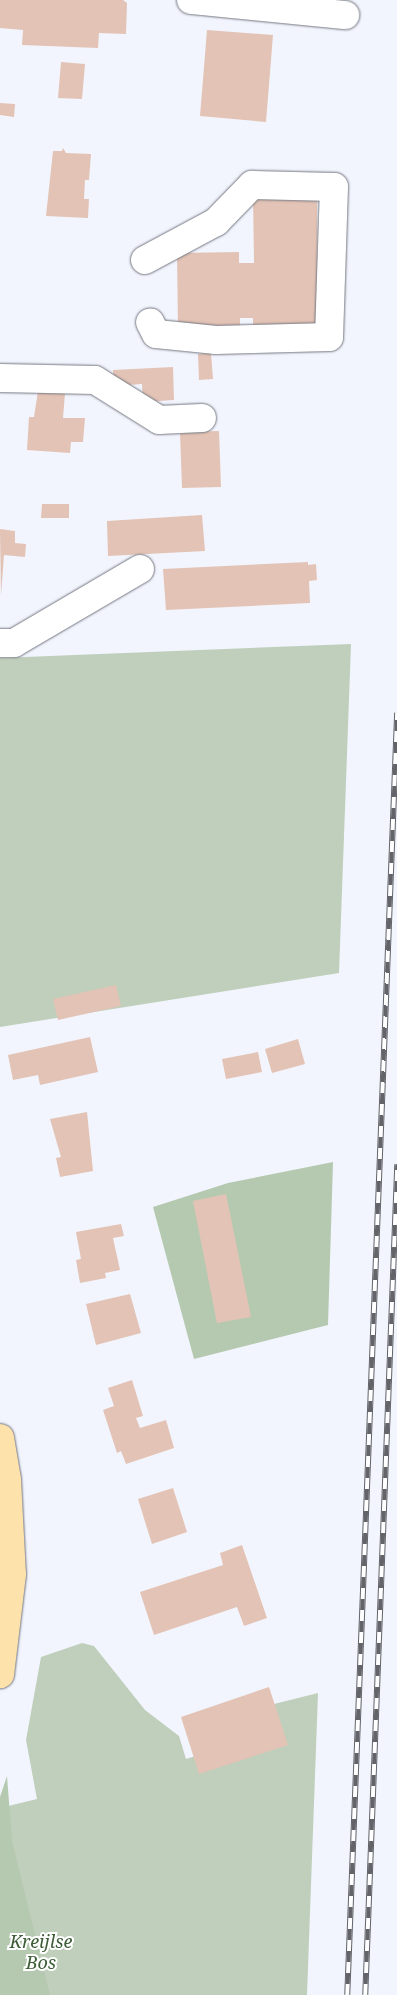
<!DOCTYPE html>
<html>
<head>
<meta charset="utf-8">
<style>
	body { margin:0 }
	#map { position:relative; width:397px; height:1995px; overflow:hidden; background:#f2f5fd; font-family:"Noto Serif",serif }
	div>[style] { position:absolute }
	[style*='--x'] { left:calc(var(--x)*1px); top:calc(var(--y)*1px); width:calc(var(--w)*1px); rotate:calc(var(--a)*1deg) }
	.green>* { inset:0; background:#bfcfbb }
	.forest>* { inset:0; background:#b5c9b0 }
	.building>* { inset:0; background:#e3c3b5 }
	.roads { filter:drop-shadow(0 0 1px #747781) drop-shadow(0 0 1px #747781) }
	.minor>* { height:28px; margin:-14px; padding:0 14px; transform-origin:14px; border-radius:14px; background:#fff }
	.major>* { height:28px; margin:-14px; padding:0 14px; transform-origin:14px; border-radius:14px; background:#fde2ac }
	.rail>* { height:5.5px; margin-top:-2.75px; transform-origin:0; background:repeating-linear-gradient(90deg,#fff 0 11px,#626469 0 22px); box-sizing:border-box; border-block:1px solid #626469 }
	span { translate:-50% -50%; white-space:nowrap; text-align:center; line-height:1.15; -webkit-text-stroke:4px #fff; paint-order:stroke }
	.park-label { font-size:18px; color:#3d5d36; font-style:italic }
</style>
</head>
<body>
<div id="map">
	<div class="green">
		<div style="clip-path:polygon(351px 644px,339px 973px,0 1027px,0 658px)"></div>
		<div style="clip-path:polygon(82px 1643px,94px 1646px,145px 1710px,179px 1736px,186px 1759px,273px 1732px,266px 1706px,318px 1693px,307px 1995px,0 1995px,0 1808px,37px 1799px,26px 1740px,41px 1657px)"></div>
	</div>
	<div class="forest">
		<div style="clip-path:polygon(333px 1162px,328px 1325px,194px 1359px,153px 1207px,228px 1183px)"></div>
		<div style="clip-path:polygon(7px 1776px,12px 1841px,50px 1995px,0 1995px,0 1797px)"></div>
	</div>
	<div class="building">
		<div style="clip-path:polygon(0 0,123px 0,127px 3px,126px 34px,99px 33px,98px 48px,22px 45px,23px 30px,0 28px)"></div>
		<div style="clip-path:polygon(207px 30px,273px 35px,266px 122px,200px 116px)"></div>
		<div style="clip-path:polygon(61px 62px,85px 64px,82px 99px,58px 98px)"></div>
		<div style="clip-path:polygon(0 103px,15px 104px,14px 117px,0 115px)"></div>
		<div style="clip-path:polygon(63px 148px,66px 153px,91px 154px,89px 180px,85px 180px,84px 199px,89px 199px,88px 218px,46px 216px,53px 151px,62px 151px)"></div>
		<div style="clip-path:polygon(317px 196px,318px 325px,253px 326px,253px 318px,240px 318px,240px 330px,178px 331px,177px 253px,239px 252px,239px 263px,254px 263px,253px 197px)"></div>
		<div style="clip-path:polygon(211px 353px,213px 379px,199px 380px,198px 354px)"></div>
		<div style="clip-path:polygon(173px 367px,174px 400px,143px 402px,142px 384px,114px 386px,113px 370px)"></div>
		<div style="clip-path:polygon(38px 391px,65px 393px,63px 418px,85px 418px,83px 442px,71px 442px,70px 453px,27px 450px,29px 417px,34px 417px)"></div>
		<div style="clip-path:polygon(219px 431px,221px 487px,182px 488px,180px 432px)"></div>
		<div style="clip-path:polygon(42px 504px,69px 504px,69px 518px,41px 518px)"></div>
		<div style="clip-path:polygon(202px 515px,205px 551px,108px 556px,107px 521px)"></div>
		<div style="clip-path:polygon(0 529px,15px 531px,15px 543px,26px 544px,25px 557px,4px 555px,1px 596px)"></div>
		<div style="clip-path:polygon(308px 562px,308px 565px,316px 564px,317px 580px,309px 581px,310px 603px,166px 610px,163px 569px)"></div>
		<div style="clip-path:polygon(116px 985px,121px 1006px,58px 1020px,53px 999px)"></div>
		<div style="clip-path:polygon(90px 1037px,98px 1072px,40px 1085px,38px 1075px,13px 1080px,8px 1055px)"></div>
		<div style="clip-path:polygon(298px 1039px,305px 1064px,272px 1073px,265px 1049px)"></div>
		<div style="clip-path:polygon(258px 1052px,262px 1072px,226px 1079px,222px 1059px)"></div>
		<div style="clip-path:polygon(87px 1112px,93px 1171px,60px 1177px,56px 1158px,61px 1157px,50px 1119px)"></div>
		<div style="clip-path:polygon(226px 1194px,251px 1317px,217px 1323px,193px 1201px)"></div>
		<div style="clip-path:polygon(121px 1224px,124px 1236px,113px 1238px,120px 1270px,105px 1273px,106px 1278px,80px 1283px,76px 1260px,81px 1259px,76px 1232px)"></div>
		<div style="clip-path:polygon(130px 1294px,141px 1333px,96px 1345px,86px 1304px)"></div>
		<div style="clip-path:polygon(132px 1380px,143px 1416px,136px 1418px,140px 1428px,166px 1420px,174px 1448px,126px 1464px,121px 1451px,117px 1453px,103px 1410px,114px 1406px,108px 1388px)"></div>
		<div style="clip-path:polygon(173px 1488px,187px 1532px,152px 1544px,138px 1499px)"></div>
		<div style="clip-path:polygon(242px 1545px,267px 1618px,244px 1626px,237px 1607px,154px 1635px,140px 1592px,223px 1565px,220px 1553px)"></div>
		<div style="clip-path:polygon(269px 1687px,288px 1745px,199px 1774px,181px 1717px)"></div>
	</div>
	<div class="roads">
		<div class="minor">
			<div style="--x:191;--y:0;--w:155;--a:5.6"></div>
			<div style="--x:145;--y:260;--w:81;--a:-28.2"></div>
			<div style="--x:216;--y:222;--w:52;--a:-45.8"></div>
			<div style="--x:252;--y:185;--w:82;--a:1.4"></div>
			<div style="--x:334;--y:187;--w:150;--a:91.9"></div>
			<div style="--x:329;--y:337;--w:113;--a:178.5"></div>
			<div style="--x:216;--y:340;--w:60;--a:-174.3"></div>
			<div style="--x:156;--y:334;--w:13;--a:-117"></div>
			<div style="--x:0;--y:378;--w:95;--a:1.2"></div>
			<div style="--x:95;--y:380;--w:75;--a:32"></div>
			<div style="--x:159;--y:420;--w:43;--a:-2.7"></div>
			<div style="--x:0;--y:643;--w:14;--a:0"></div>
			<div style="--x:14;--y:643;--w:146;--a:-30.4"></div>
		</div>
		<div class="major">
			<div style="--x:0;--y:1438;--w:43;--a:80.5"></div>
			<div style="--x:7;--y:1480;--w:94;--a:87"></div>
			<div style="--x:12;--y:1574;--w:101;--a:96.8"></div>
		</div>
	</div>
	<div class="rail">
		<div style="--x:347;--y:1995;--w:1283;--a:-87.77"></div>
		<div style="--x:365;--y:1995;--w:831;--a:-87.79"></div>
	</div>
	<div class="park-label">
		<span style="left:41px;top:1952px">Kreijlse<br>Bos</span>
	</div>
</div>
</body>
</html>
